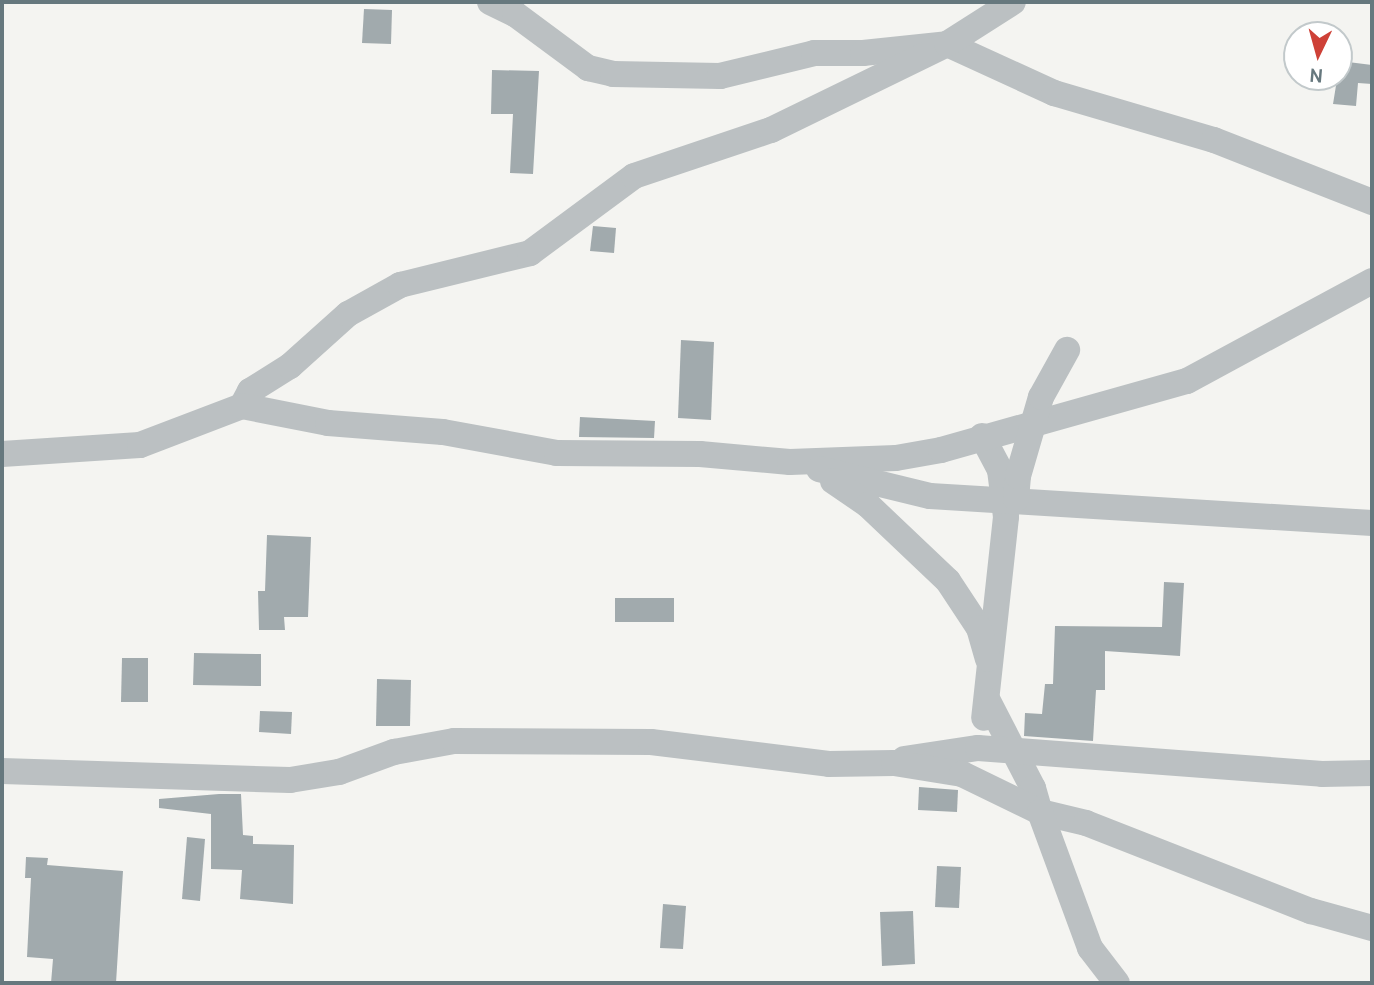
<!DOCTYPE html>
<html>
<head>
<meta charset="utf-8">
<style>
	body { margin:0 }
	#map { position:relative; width:1374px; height:985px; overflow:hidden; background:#f4f4f1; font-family:Cabin,sans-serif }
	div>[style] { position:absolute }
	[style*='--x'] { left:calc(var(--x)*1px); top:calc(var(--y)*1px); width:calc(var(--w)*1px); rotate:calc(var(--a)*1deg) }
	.building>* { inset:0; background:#a1aaad }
	.minor>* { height:26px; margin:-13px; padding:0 13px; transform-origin:13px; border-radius:13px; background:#bbc0c2 }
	span { translate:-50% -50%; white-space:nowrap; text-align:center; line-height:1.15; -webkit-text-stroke:7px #fff; paint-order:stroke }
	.frame { position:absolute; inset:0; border:4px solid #66787e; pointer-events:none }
	.north { position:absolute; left:1283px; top:21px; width:70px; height:70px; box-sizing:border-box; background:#fff; border:2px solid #c2c9cb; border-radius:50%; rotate:185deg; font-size:19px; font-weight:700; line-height:28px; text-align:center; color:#66787e }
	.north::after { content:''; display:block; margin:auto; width:24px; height:32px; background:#ce4137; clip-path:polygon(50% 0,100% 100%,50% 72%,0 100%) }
</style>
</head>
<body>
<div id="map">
	<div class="building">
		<div style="clip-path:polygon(364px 9px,392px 10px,391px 44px,362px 43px)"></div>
		<div style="clip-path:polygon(1340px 61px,1372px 65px,1372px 84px,1358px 83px,1356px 106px,1333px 104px)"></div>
		<div style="clip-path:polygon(492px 70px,539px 71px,533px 174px,510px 173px,513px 114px,491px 114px)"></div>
		<div style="clip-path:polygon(593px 226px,616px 228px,614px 253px,590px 251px)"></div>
		<div style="clip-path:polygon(681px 340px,714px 342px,711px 420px,678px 418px)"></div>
		<div style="clip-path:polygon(580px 417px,655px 421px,654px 438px,579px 437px)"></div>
		<div style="clip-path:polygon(267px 535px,311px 537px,308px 617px,284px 617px,285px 630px,259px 630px,258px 591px,265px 591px)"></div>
		<div style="clip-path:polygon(1164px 582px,1184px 583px,1180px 656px,1105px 651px,1105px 690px,1096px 690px,1093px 741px,1024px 736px,1025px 713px,1042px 714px,1045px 684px,1053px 684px,1055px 626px,1162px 627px)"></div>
		<div style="clip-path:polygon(615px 598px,674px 598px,674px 622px,615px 622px)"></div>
		<div style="clip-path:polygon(194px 653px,261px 654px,261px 686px,193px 685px)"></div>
		<div style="clip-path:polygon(122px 658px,148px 658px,148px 702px,121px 702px)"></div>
		<div style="clip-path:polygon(377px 679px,411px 680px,410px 726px,376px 726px)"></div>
		<div style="clip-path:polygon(260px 711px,292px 712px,291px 734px,259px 732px)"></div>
		<div style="clip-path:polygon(919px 787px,958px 790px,957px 812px,918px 810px)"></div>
		<div style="clip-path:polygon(219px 794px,241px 794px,243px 835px,253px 836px,253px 844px,294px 845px,293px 904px,240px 899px,242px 870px,211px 869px,211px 814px,159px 808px,159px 799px)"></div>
		<div style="clip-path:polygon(187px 837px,205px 839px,200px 901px,182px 899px)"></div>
		<div style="clip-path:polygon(26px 857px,48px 858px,47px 865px,123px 871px,116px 983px,51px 983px,53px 959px,27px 957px,31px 878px,25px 878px)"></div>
		<div style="clip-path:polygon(937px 866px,961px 867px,959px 908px,935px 907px)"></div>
		<div style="clip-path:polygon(663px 904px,686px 906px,683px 949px,660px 948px)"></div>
		<div style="clip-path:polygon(913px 911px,915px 964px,882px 966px,880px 912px)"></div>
	</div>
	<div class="minor">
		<div style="--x:490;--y:2;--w:28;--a:26"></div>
		<div style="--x:515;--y:14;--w:91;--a:36.5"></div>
		<div style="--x:588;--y:68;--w:26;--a:13"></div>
		<div style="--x:613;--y:74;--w:107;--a:1.1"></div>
		<div style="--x:720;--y:76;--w:97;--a:-13.7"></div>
		<div style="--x:814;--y:53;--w:49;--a:0"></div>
		<div style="--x:863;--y:53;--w:84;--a:-6.1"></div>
		<div style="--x:947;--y:44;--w:118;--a:24.6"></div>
		<div style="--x:1054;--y:93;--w:167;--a:16.4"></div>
		<div style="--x:1214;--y:140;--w:170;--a:21.4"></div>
		<div style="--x:242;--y:406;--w:17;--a:-62"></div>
		<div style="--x:250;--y:391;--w:47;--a:-32"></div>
		<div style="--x:290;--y:366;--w:78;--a:-41.9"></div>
		<div style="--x:348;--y:314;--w:60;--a:-29.1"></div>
		<div style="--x:400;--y:285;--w:134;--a:-13.8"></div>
		<div style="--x:530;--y:253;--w:129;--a:-36.5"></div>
		<div style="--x:634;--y:176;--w:145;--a:-18.6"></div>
		<div style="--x:771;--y:130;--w:196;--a:-26"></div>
		<div style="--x:947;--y:44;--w:78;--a:-32.5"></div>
		<div style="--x:982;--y:436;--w:38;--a:62"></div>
		<div style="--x:1000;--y:470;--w:47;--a:82.7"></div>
		<div style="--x:1006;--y:517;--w:202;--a:96.2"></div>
		<div style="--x:2;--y:454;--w:138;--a:-3.7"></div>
		<div style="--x:140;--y:445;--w:109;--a:-20.9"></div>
		<div style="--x:242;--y:406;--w:88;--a:11.2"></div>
		<div style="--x:328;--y:423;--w:115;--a:4.5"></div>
		<div style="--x:443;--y:432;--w:116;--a:10.4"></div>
		<div style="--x:557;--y:453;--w:143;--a:0.4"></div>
		<div style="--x:700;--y:454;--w:90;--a:5.1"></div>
		<div style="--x:790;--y:462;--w:106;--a:-2.2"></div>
		<div style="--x:896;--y:458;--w:46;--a:-10.1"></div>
		<div style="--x:941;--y:450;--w:255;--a:-15.7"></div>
		<div style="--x:1187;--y:381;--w:210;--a:-28.4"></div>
		<div style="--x:819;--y:469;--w:114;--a:13.7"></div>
		<div style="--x:930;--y:496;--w:443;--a:3.5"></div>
		<div style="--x:833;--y:481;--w:42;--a:34.4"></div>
		<div style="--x:868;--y:505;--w:110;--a:43.5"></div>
		<div style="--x:948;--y:581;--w:56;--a:56.6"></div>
		<div style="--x:979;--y:628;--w:32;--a:74"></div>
		<div style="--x:1016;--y:499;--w:23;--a:-85"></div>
		<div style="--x:1018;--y:476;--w:82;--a:-73.8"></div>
		<div style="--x:1041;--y:397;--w:54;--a:-61"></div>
		<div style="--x:988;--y:701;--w:98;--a:62.7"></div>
		<div style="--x:1033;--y:788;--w:25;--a:74"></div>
		<div style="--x:1040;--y:812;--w:47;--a:13.4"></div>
		<div style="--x:1086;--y:823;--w:242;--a:21.4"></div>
		<div style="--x:1311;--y:911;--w:63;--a:15.6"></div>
		<div style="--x:904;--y:759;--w:75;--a:-8.5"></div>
		<div style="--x:978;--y:748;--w:345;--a:4.3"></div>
		<div style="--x:1322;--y:774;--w:50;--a:-1.1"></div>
		<div style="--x:2;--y:771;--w:288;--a:1.8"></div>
		<div style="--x:290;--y:780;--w:50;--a:-9.3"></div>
		<div style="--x:339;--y:772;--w:59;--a:-20"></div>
		<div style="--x:394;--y:752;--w:61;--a:-10.4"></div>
		<div style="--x:454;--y:741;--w:197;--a:0.3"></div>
		<div style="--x:651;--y:742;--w:179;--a:7"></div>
		<div style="--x:829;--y:764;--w:65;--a:-0.9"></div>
		<div style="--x:894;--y:763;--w:69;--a:9.2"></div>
		<div style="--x:962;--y:774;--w:87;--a:26"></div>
		<div style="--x:1040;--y:812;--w:145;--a:69.8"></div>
		<div style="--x:1090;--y:948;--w:44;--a:52.4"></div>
	</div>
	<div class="frame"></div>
	<div class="north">N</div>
</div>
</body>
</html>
